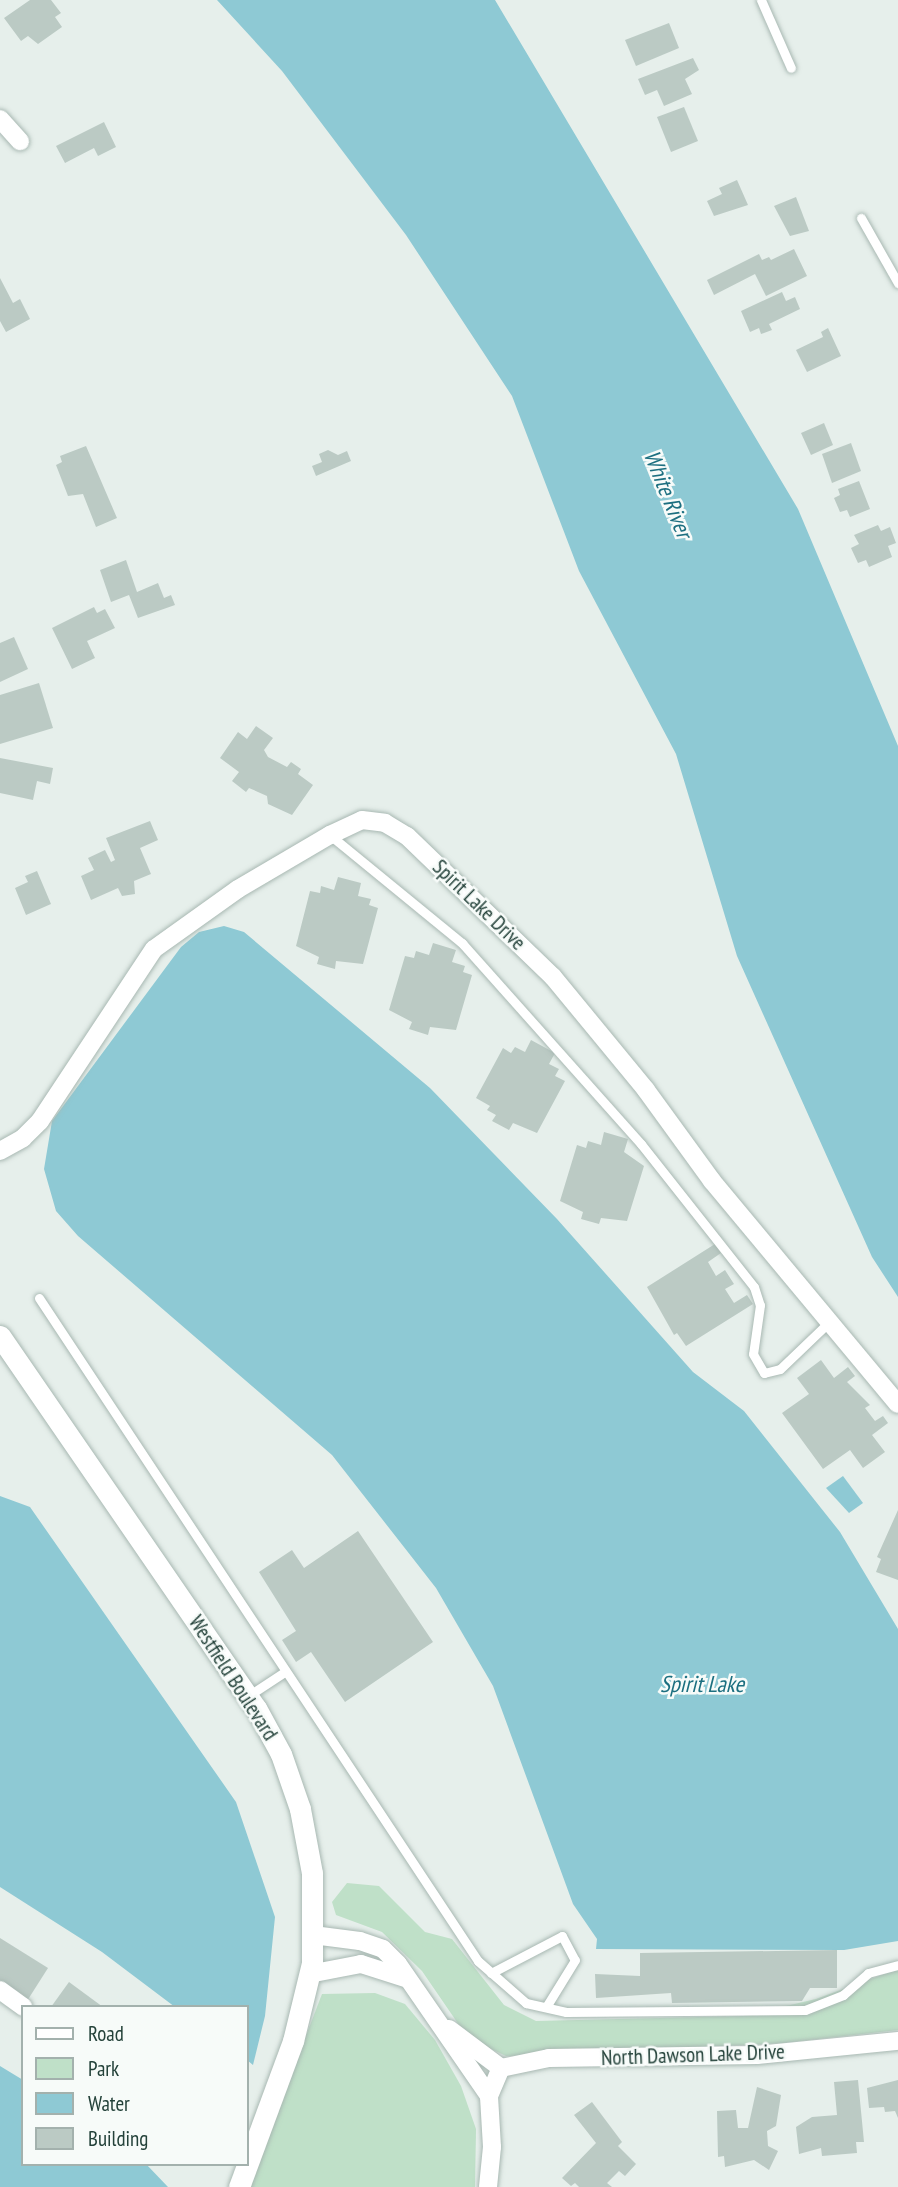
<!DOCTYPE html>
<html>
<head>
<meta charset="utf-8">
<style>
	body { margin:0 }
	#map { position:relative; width:898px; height:2187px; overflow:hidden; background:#e6efeb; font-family:"PT Sans Narrow",sans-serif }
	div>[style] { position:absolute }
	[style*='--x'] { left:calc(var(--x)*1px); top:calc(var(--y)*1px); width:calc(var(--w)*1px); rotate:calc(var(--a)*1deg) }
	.green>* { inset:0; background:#bfe0c8 }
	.water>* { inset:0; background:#8ec9d4 }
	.building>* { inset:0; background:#bbcac4 }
	.roads { filter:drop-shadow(0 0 2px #a8b8b2) drop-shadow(0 0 2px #a8b8b2) }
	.service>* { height:9px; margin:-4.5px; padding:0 4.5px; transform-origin:4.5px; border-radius:4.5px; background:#fff }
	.minor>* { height:18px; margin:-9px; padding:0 9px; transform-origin:9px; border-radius:9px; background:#fff }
	.tertiary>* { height:21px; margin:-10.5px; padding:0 10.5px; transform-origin:10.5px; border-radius:10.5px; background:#fff }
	span { translate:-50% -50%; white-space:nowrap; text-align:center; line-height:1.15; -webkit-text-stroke:5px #f7fbf9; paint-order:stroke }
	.street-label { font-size:21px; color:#24423a }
	.water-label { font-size:23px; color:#1c6f80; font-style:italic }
	.legend { position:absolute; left:21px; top:2005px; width:228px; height:161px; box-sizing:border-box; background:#f7fbf9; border:2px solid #a3b1ad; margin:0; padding:9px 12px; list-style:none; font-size:21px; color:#24423a }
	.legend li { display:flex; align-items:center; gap:14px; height:35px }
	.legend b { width:35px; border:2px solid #a3b1ad }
</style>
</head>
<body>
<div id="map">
	<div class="green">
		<div style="clip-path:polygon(347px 1883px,379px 1886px,425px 1932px,452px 1939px,504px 2005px,536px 2021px,743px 2016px,816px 1999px,898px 1969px,898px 2030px,783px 2043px,506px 2056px,487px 2047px,459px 2025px,422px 1971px,382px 1932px,336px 1915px,332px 1902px)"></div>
		<div style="clip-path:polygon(375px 1993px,405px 2004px,435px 2040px,461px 2086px,476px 2129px,475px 2187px,248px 2187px,322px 1994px)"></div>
	</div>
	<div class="water">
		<div style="clip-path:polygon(217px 0,495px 0,798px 509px,898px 746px,898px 1297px,872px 1257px,737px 956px,676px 754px,579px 571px,512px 396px,406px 235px,282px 71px)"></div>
		<div style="clip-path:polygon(224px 926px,244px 932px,430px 1088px,557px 1219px,693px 1372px,744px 1411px,840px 1532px,898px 1629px,898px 1941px,844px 1950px,596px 1949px,597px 1939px,573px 1904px,493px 1686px,436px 1588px,332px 1455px,78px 1236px,56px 1211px,44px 1169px,52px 1121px,181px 947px,199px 932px)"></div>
		<div style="clip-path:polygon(843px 1476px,863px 1503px,849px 1513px,826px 1488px)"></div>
		<div style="clip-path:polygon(0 1496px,30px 1507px,236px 1802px,275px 1917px,265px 2016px,253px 2065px,247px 2060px,247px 2007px,175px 2007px,102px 1952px,0 1887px)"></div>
		<div style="clip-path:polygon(0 2066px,23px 2080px,23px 2164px,146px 2164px,168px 2187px,0 2187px)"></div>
	</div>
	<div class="building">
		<div style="clip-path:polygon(30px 0,51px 0,61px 13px,55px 17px,62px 27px,38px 44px,28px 36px,21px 41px,4px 18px)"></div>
		<div style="clip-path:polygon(669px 23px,679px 48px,636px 66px,625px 40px)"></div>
		<div style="clip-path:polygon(693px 58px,699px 70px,685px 79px,692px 94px,664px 106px,657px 90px,645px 95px,638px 79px)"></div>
		<div style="clip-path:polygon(684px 107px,698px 141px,671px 152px,657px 117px)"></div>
		<div style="clip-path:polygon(104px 122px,116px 147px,98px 156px,94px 148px,65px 163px,56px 146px)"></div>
		<div style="clip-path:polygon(737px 180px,748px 205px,714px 216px,707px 201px,722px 194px,719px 188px)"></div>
		<div style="clip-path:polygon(796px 197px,809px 231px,790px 236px,774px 206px)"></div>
		<div style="clip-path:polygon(794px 249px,807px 276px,766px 296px,755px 274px,714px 295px,707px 280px,759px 254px,762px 260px,769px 257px,771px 260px)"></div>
		<div style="clip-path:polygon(0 278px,13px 303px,20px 299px,30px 319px,6px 332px,0 321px)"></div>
		<div style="clip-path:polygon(782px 292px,786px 301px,795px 297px,800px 309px,769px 324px,772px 330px,761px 334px,759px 328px,750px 332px,741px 311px)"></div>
		<div style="clip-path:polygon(828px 328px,841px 356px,807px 372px,796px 350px,823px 337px,821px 332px)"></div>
		<div style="clip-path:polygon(824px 423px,833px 445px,811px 455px,801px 433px)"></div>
		<div style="clip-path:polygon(851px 443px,861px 471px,832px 483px,822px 454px)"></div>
		<div style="clip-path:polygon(86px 446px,117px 518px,96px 527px,83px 494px,68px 496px,56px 465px,62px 462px,60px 456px)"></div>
		<div style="clip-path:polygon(328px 450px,338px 455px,347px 451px,351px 461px,316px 476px,312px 466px,322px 462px,319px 454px)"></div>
		<div style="clip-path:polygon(859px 481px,870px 509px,850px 517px,847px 510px,840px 512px,834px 498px,840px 495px,838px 489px)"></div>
		<div style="clip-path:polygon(878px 525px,881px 531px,890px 527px,896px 543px,888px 546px,892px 557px,869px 567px,866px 560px,858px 563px,851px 548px,859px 544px,854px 535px)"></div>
		<div style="clip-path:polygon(126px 560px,137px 592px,158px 583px,164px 598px,171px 595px,175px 605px,138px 618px,129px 595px,111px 602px,100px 570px)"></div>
		<div style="clip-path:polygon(94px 607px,97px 613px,105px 609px,115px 628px,87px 641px,95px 658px,72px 669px,52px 628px)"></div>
		<div style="clip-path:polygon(14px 637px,28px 669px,0 682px,0 643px)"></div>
		<div style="clip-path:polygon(39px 683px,53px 728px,0 744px,0 695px)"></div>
		<div style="clip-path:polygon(256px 726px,273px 738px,264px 750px,268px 757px,287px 767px,291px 762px,301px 769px,298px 774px,313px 785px,292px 815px,268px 804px,267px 796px,249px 788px,246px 792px,232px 781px,239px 772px,220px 758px,238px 732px,247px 739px)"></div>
		<div style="clip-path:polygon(0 758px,53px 768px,50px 784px,37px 781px,33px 800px,0 793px)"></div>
		<div style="clip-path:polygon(150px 821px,158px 840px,140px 848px,151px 874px,134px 881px,135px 894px,122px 896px,118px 888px,91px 900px,81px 876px,94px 870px,88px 858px,105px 850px,111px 862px,115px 860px,106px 838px)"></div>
		<div style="clip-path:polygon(37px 871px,51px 904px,26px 915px,15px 888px,28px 882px,25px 876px)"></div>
		<div style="clip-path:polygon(338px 877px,361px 883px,358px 896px,371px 899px,369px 905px,378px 908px,363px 964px,336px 961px,335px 969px,317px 964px,319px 957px,296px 946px,310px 891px,320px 893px,321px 886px,334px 890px)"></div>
		<div style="clip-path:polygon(433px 943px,456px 950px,452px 962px,465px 966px,463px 972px,472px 975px,456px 1030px,430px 1027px,428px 1035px,409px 1029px,412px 1022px,389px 1010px,405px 956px,414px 958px,416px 951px,429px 955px)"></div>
		<div style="clip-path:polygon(531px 1040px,555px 1053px,549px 1064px,559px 1069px,555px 1076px,565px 1081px,537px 1133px,513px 1123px,509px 1130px,492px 1121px,496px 1115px,487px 1110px,490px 1106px,476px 1098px,503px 1048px,511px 1053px,515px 1047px,525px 1052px)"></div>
		<div style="clip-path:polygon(604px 1132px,628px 1139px,624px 1152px,644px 1166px,627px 1221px,601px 1218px,599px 1224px,581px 1219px,583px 1212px,560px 1201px,577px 1145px,586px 1148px,588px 1141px,601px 1145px)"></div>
		<div style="clip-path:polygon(715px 1244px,721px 1253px,708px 1262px,716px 1276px,725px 1270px,734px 1284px,725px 1289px,734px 1303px,747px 1295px,753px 1304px,686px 1346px,677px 1333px,674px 1335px,647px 1287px)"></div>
		<div style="clip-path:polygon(821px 1360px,834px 1378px,848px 1367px,855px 1376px,847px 1382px,870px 1405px,865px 1408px,875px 1421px,883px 1416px,888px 1423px,872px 1435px,885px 1452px,863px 1468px,850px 1450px,823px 1469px,782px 1413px,809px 1394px,797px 1378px)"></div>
		<div style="clip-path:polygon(898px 1510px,898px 1580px,876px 1572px,881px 1559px,877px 1557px)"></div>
		<div style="clip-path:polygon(358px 1531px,433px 1642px,345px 1702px,311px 1652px,296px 1662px,282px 1640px,296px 1631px,259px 1572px,292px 1550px,304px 1568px)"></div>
		<div style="clip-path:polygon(0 1938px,48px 1968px,27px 2001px,0 1983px)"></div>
		<div style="clip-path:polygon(837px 1950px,837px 1988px,810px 1988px,802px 2001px,672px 2003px,671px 1993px,596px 1998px,595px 1974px,640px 1976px,640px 1953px)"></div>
		<div style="clip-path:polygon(69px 1982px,103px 2007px,51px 2007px)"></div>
		<div style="clip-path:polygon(858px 2080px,864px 2142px,856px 2142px,857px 2153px,822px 2156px,821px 2148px,799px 2154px,796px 2127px,812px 2117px,837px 2115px,834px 2082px)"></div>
		<div style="clip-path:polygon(898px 2080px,898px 2118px,895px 2111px,885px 2112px,884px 2107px,869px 2108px,867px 2088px)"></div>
		<div style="clip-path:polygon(757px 2087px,781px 2095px,776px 2126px,767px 2131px,768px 2146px,778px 2151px,769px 2170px,754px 2160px,725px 2167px,724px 2156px,718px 2157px,717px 2111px,736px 2110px,738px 2128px,748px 2128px)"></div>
		<div style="clip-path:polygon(592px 2102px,622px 2142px,618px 2146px,636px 2164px,625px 2176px,619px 2171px,607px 2183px,612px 2187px,579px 2187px,575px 2183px,571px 2186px,562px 2178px,596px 2143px,574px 2115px)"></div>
	</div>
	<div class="roads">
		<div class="service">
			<div style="--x:761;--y:0;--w:74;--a:66.2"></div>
			<div style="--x:861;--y:218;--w:75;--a:60.4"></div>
			<div style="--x:330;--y:835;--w:171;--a:39.3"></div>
			<div style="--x:462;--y:943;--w:269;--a:48.3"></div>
			<div style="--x:641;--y:1144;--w:182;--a:51.7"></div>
			<div style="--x:754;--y:1287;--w:19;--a:72"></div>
			<div style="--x:760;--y:1305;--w:49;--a:98.1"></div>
			<div style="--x:753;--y:1354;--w:22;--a:60"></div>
			<div style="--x:764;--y:1373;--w:16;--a:-14"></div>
			<div style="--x:780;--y:1369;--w:68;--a:-43.8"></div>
			<div style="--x:39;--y:1298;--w:795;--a:56.49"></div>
			<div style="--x:478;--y:1961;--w:64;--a:41.2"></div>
			<div style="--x:526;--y:2003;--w:41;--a:12.7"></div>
			<div style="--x:566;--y:2012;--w:239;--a:-0.5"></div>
			<div style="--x:805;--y:2010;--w:41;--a:-21.5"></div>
			<div style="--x:843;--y:1995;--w:33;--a:-41"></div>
			<div style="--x:868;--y:1973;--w:31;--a:-15"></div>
			<div style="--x:248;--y:1696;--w:45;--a:-33.3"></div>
			<div style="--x:491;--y:1973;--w:80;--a:-27.5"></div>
			<div style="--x:562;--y:1936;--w:27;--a:62"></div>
			<div style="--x:575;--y:1960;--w:55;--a:121.7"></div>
		</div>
		<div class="minor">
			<div style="--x:0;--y:119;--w:30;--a:48"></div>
			<div style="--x:0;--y:1151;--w:26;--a:-29"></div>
			<div style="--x:23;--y:1138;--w:24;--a:-45"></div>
			<div style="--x:40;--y:1121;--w:206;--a:-56.5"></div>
			<div style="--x:154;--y:949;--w:103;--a:-35.5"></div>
			<div style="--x:238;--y:889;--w:107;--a:-30.4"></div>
			<div style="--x:330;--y:835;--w:35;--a:-25"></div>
			<div style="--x:362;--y:820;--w:23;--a:7"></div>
			<div style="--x:385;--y:823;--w:26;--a:31"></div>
			<div style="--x:407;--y:836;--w:203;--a:44"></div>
			<div style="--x:553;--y:977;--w:146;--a:50.5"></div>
			<div style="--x:646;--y:1090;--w:112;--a:54"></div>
			<div style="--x:712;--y:1181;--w:290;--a:50.2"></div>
			<div style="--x:313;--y:1935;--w:47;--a:7.3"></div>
			<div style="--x:360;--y:1941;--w:24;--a:19"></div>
			<div style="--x:383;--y:1949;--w:21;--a:45"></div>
			<div style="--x:398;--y:1964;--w:160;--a:55.4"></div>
			<div style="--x:309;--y:1974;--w:53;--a:-10.9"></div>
			<div style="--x:361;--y:1964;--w:46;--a:17.7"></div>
			<div style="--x:0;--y:1990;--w:29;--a:36"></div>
			<div style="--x:449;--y:2029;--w:65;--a:36.9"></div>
			<div style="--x:488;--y:2187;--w:40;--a:-84.3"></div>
			<div style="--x:492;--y:2147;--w:51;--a:-93.4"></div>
			<div style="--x:489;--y:2096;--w:30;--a:-67"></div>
			<div style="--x:501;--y:2068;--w:49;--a:-11.8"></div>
			<div style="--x:549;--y:2058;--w:208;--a:-0.8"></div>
			<div style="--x:757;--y:2055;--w:142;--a:-5.7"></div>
		</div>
		<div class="tertiary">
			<div style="--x:0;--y:1336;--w:452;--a:55.5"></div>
			<div style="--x:256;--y:1708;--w:52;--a:61.5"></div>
			<div style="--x:281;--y:1754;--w:58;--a:70.9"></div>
			<div style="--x:300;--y:1809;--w:65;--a:79.4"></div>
			<div style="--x:312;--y:1873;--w:90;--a:90"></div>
			<div style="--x:312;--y:1963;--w:80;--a:103.7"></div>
			<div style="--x:293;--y:2041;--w:156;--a:110.3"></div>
		</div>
	</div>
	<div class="street-label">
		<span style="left:479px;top:905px;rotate:44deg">Spirit Lake Drive</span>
		<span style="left:233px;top:1678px;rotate:57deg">Westfield Boulevard</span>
		<span style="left:693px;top:2055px;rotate:-2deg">North Dawson Lake Drive</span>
	</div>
	<div class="water-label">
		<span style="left:668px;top:494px;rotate:68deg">White River</span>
		<span style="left:702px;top:1684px">Spirit Lake</span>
	</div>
	<ul class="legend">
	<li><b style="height:9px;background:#fff"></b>Road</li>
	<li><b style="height:19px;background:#bfe0c8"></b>Park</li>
	<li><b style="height:19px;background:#8ec9d4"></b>Water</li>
	<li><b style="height:19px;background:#bbcac4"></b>Building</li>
	</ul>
</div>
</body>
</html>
